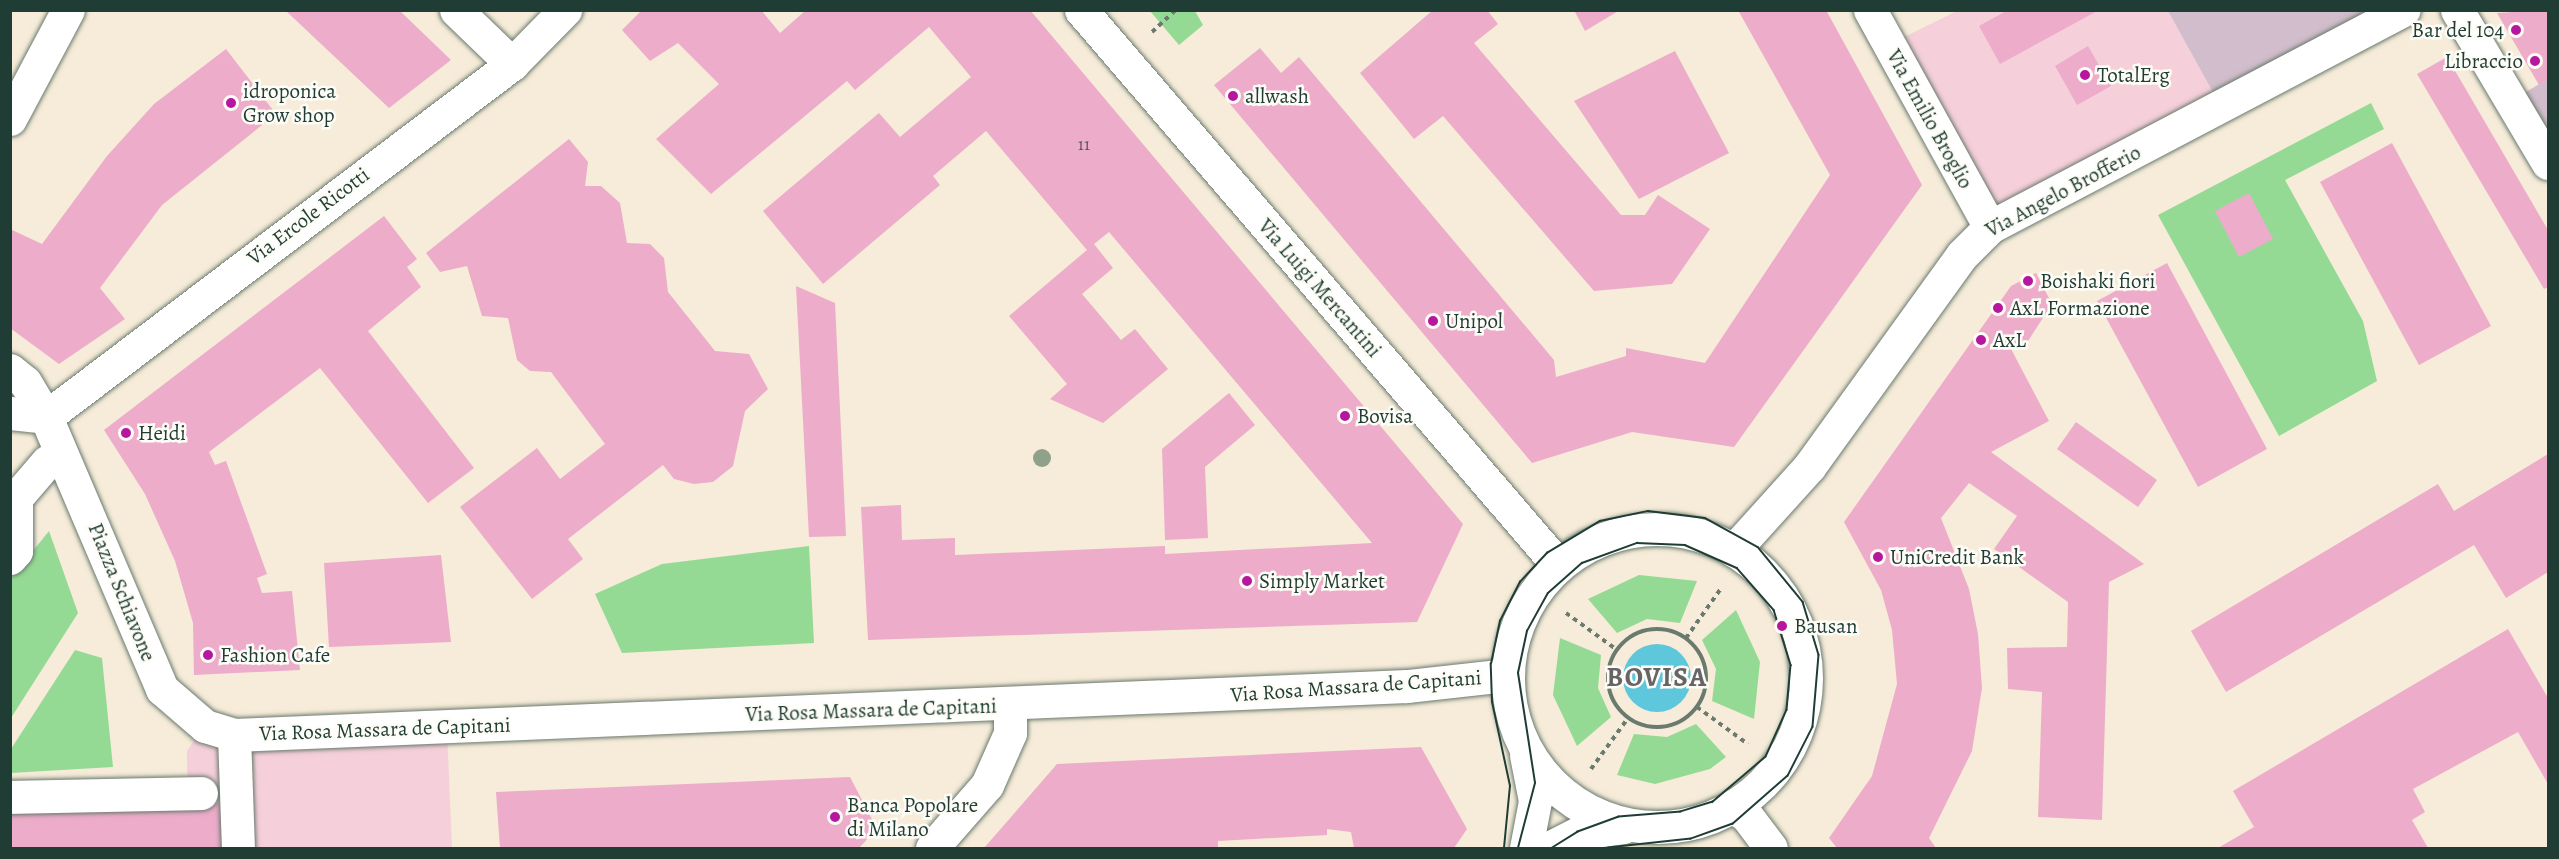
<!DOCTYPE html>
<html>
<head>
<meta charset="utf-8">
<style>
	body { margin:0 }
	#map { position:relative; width:2559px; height:859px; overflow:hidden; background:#f6ecd9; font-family:Alegreya,serif }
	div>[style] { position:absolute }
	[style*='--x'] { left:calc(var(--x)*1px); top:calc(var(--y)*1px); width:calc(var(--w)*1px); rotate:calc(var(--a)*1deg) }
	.built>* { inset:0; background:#f5cfda }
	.industrial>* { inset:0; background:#d1bdcb }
	.green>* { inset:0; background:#95da94 }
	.water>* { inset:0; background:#5fc7db }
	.round { border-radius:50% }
	.building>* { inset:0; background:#edacca }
	.path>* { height:4px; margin-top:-2px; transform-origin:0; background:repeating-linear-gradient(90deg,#6a7a6e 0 4.5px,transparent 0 9px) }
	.path>.ring { margin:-2px; padding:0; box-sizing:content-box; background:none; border:4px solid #6a7a6e; border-radius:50% }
	.roads { filter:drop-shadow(0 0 2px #6a7a6e) drop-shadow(0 0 2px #6a7a6e) }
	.minor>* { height:33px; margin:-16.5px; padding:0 16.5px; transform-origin:16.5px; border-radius:16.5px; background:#fff }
	.minor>.ring { margin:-16.5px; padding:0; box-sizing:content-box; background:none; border:33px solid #fff; border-radius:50% }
	.tram>* { height:1.5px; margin:-0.75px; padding:0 0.75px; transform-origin:0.75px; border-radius:0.75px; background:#1f3d34 }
	.trees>* { width:18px; height:18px; margin:-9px; border-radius:50%; background:#90a18b }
	.dots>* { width:16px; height:16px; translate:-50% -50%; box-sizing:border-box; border:3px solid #fdfcf7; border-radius:50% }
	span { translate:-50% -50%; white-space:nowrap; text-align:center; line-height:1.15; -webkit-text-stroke:5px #fdfcf7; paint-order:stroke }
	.number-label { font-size:18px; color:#52595a }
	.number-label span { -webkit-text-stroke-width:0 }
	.poi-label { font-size:21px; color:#1f3d34 }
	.right { translate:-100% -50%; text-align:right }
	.left { translate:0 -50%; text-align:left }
	.street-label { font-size:21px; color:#1f3d34 }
	.district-label { font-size:27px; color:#676468; font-weight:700; letter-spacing:1.5px }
	.frame { position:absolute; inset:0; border:12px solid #1f3d34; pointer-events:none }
</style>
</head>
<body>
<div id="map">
	<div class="built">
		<div style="clip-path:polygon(1957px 11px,2168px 11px,2220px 105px,2036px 203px,1982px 210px,1890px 44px)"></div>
		<div style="clip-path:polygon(447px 730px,452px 848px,188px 848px,187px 751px,200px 731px)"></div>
	</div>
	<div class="industrial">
		<div style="clip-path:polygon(2168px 11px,2401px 11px,2220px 105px)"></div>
		<div style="clip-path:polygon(2548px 79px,2548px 161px,2512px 100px)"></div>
	</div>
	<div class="green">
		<div style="clip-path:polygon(1150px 11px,1195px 11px,1203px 25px,1179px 45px)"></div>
		<div style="clip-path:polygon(2371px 103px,2384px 129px,2285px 180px,2363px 321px,2377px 381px,2279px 436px,2158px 215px)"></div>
		<div style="clip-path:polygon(49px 531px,78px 613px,11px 718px,11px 578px)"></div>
		<div style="clip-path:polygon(809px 546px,814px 643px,622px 653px,595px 594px,662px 564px)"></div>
		<div style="clip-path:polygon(1639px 575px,1697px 581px,1680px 623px,1647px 619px,1617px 633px,1588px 599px)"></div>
		<div style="clip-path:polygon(1736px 610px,1760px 662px,1754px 719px,1712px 701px,1716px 669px,1702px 640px)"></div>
		<div style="clip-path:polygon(1560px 638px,1601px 655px,1598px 688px,1611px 717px,1577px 746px,1553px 695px)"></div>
		<div style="clip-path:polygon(75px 650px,102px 658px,113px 767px,11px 773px,11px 749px)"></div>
		<div style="clip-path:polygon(1696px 724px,1726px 757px,1710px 769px,1655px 784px,1617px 775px,1634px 734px,1667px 737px)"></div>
	</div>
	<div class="water">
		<div class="round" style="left:1623px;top:644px;width:68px;height:68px"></div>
	</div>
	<div class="building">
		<div style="clip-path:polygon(285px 10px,399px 10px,451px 60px,389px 108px)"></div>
		<div style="clip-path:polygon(642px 10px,761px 10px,780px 33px,806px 10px,1030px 10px,1463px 524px,1417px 622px,868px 640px,861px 507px,901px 505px,902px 540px,955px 538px,955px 555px,1165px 546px,1165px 554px,1372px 543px,1109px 232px,1094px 244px,1113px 268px,1082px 294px,1121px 340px,1135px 329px,1168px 369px,1103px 423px,1050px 399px,1067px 384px,1009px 316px,1087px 250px,986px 131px,933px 176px,940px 185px,823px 284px,763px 211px,879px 113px,900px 137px,971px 77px,929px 27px,855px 90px,847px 81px,711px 194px,656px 139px,719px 84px,678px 43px,650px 61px,622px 30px)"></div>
		<div style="clip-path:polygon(1433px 10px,1487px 10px,1498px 24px,1474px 43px,1621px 215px,1645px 215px,1658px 195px,1710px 229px,1672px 284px,1594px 291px,1443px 116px,1414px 139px,1360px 73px)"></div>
		<div style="clip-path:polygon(1574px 10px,1620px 10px,1585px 31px)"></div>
		<div style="clip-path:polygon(1738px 10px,1826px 10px,1922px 185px,1734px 447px,1632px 432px,1532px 463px,1214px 85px,1260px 48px,1281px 73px,1299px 57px,1554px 360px,1556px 377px,1626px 356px,1626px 348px,1705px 363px,1830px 175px)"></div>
		<div style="clip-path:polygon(2008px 10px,2099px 10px,2000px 64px,1979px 26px)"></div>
		<div style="clip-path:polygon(2548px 10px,2548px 79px,2539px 85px,2497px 13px)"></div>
		<div style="clip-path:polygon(2088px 46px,2111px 86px,2077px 105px,2055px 66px)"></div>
		<div style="clip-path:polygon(226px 49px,276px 114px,162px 205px,100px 288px,125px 319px,59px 364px,10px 328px,10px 229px,42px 244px,107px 156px,154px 104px)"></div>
		<div style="clip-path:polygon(1675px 51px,1729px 153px,1639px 199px,1574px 101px)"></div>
		<div style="clip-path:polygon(2447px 57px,2548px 230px,2548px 287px,2544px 289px,2417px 74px)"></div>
		<div style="clip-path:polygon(569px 139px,588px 162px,585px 186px,601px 186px,620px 203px,627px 243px,650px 244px,664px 258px,668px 292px,715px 351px,749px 354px,768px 389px,745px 411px,733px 466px,713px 482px,694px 484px,674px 479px,663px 465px,568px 539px,583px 559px,532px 599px,460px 507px,537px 448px,560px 479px,605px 444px,551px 372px,530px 371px,517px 360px,508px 318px,482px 316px,467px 266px,440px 272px,426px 253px)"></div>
		<div style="clip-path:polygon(2392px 143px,2491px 326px,2419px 365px,2320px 182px)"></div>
		<div style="clip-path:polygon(2249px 193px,2273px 239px,2239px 257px,2215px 211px)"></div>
		<div style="clip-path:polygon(384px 216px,417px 259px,407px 267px,421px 287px,368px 331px,474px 468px,428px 503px,320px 368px,209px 452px,215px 465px,226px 461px,267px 574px,257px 578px,262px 593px,292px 591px,300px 670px,194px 675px,193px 623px,175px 561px,145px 494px,104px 430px)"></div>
		<div style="clip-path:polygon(2167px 263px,2267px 449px,2198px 487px,2097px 301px)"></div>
		<div style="clip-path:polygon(2036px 273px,2052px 304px,2028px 341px,2011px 349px,2049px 421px,1991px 452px,2144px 564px,2109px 582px,2102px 820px,2038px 817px,2042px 692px,2008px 689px,2007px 648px,2067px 647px,2068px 602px,1994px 549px,2017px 516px,1969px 483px,1941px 518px,1969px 589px,1978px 634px,1982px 688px,1972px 751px,1929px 838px,1936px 848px,1837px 848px,1829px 838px,1872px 776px,1897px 684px,1892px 630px,1881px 590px,1844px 522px,2011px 286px)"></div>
		<div style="clip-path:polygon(796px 286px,835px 303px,846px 536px,809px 537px)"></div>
		<div style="clip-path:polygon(1229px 393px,1255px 425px,1205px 467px,1208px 538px,1165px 540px,1162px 449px)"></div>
		<div style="clip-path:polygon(2076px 422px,2157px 480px,2138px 507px,2057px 449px)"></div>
		<div style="clip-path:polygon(2548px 454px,2548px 572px,2506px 598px,2474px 545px,2226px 692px,2191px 631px,2438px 484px,2454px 511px)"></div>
		<div style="clip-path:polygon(441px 555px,451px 642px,329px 647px,324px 563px)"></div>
		<div style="clip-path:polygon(2508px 629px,2548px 698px,2548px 784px,2518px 732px,2413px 789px,2425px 812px,2412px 820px,2428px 848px,2218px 848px,2254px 827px,2233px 791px)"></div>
		<div style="clip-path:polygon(1421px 747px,1467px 829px,1454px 848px,1354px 848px,1351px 832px,1327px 829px,1327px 835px,1218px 841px,1218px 848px,984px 848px,1057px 764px)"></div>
		<div style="clip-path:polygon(850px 777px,877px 829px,859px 848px,500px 848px,496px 792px)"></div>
		<div style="clip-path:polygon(221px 803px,223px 848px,10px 848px,10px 812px)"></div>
	</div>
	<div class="path">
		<div style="--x:1152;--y:32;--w:33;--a:-43"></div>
		<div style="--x:1566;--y:613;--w:62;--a:35.8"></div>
		<div class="ring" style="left:1608px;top:629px;width:94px;height:94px"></div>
		<div style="--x:1686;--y:638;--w:62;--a:-54.8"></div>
		<div style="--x:1697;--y:707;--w:63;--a:36"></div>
		<div style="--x:1591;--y:769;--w:63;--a:-54"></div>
	</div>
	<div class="roads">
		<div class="minor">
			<div style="--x:456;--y:10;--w:78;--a:44"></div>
			<div style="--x:1081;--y:10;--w:732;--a:49.32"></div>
			<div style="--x:1870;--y:10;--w:248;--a:61.1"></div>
			<div style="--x:2457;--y:10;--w:178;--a:59.3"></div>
			<div style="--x:10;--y:119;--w:123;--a:-62"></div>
			<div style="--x:10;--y:370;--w:19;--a:39"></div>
			<div style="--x:25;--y:382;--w:41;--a:59"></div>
			<div style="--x:46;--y:417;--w:296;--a:66.9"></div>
			<div style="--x:162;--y:689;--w:57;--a:40.7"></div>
			<div style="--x:205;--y:726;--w:30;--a:17"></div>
			<div style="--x:234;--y:735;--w:1174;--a:-2.39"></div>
			<div style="--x:1407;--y:686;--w:101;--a:-6.3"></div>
			<div style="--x:10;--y:413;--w:36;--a:6"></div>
			<div style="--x:46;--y:417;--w:585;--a:-37.14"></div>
			<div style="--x:512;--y:64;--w:76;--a:-45.5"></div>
			<div class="ring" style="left:1508px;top:529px;width:265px;height:265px"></div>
			<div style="--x:1734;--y:550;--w:112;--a:-47.9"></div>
			<div style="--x:1809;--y:467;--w:261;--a:-54.2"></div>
			<div style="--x:1962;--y:255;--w:40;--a:-45"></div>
			<div style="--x:1990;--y:227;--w:467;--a:-27.7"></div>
			<div style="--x:10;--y:558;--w:9;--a:-49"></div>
			<div style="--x:16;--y:551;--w:53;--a:-90"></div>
			<div style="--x:16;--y:498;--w:48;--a:-49.3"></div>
			<div style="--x:234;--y:735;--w:113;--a:88"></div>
			<div style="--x:1526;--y:755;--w:47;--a:78.9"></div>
			<div style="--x:1535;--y:801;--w:48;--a:100.8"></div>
			<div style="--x:10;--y:797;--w:191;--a:-1.2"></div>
			<div style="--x:1733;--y:807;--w:15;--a:32"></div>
			<div style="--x:1746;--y:815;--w:41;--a:52.9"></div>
			<div style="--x:932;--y:848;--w:84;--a:-48.9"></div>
			<div style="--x:987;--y:785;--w:57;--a:-66.1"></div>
			<div style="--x:1010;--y:733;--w:29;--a:-90"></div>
			<div style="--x:1549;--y:848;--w:34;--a:-27"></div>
			<div style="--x:1579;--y:833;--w:45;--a:-7.6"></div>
		</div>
	</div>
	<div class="tram">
		<div style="--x:1504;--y:848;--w:62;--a:-84.5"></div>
		<div style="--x:1510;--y:786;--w:86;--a:-102.1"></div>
		<div style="--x:1492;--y:702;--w:38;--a:-92"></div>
		<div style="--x:1491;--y:664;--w:44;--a:-78.2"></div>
		<div style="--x:1500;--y:621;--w:44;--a:-62.9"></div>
		<div style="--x:1520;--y:582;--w:40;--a:-47"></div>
		<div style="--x:1547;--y:553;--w:62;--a:-31.1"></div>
		<div style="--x:1600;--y:521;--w:49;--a:-11.8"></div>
		<div style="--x:1648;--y:511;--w:57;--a:7"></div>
		<div style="--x:1705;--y:518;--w:60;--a:28.7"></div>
		<div style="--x:1758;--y:547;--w:71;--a:50.7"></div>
		<div style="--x:1803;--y:602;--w:55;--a:73.2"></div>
		<div style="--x:1819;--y:655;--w:72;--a:94.8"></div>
		<div style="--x:1813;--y:727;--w:55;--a:117"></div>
		<div style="--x:1788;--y:776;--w:73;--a:138.9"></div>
		<div style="--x:1733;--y:824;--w:45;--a:160.3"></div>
		<div style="--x:1691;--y:839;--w:83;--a:173.8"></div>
		<div style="--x:1518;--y:848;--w:67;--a:-75.3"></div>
		<div style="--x:1535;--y:783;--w:111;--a:-98.8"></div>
		<div style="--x:1518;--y:673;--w:43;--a:-77.9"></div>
		<div style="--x:1527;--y:631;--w:43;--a:-61.1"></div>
		<div style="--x:1548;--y:593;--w:45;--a:-41.4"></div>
		<div style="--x:1582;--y:563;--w:59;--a:-20"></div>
		<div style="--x:1637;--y:543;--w:48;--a:2.4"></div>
		<div style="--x:1685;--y:545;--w:57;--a:23.9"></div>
		<div style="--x:1737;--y:568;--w:56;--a:48.6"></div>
		<div style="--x:1774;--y:610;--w:58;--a:72.8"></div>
		<div style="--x:1791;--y:665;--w:45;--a:95.1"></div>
		<div style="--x:1787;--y:710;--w:51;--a:114.1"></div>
		<div style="--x:1766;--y:757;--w:70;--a:139.7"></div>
		<div style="--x:1713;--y:802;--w:34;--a:163"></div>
		<div style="--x:1681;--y:812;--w:62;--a:175.4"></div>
		<div style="--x:1619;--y:817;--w:44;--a:159.9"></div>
		<div style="--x:1578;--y:832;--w:31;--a:148"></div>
	</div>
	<div class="trees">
		<div style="left:1042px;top:458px"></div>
	</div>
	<div class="dots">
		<div style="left:2516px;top:30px;background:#b5179e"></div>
		<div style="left:2535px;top:61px;background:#b5179e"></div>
		<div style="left:2085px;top:75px;background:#b5179e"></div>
		<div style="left:1233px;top:96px;background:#b5179e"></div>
		<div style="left:231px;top:103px;background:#b5179e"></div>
		<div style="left:2028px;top:281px;background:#b5179e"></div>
		<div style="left:1998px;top:308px;background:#b5179e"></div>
		<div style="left:1433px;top:321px;background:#b5179e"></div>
		<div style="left:1981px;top:340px;background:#b5179e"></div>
		<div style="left:1345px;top:416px;background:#b5179e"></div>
		<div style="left:126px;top:433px;background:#b5179e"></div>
		<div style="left:1878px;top:557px;background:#b5179e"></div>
		<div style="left:1247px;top:581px;background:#b5179e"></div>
		<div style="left:1782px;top:626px;background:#b5179e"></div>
		<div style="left:208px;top:655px;background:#b5179e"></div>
		<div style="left:835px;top:817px;background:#b5179e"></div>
	</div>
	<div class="number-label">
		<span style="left:1084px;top:144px">11</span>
	</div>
	<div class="poi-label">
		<span class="right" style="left:2504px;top:30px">Bar del 104</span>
		<span class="right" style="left:2523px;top:61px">Libraccio</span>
		<span class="left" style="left:2097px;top:75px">TotalErg</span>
		<span class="left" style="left:243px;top:103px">idroponica<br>Grow shop</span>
		<span class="left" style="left:1245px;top:96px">allwash</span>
		<span class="left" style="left:2040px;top:281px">Boishaki fiori</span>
		<span class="left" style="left:2010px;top:308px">AxL Formazione</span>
		<span class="left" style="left:1445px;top:321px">Unipol</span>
		<span class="left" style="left:1993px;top:340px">AxL</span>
		<span class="left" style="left:1357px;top:416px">Bovisa</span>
		<span class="left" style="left:138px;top:433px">Heidi</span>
		<span class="left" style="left:1890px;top:557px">UniCredit Bank</span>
		<span class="left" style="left:1259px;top:581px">Simply Market</span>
		<span class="left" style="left:1794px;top:626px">Bausan</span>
		<span class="left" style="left:220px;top:655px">Fashion Cafe</span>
		<span class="left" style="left:847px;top:817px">Banca Popolare<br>di Milano</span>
	</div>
	<div class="street-label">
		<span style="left:1930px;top:119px;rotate:61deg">Via Emilio Broglio</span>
		<span style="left:2063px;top:191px;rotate:-28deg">Via Angelo Brofferio</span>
		<span style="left:308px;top:216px;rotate:-37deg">Via Ercole Ricotti</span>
		<span style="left:1320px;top:288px;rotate:49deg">Via Luigi Mercantini</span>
		<span style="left:122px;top:592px;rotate:68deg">Piazza Schiavone</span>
		<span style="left:1356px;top:686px;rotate:-4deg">Via Rosa Massara de Capitani</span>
		<span style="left:871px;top:710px;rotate:-2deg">Via Rosa Massara de Capitani</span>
		<span style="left:385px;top:729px;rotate:-2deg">Via Rosa Massara de Capitani</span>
	</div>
	<div class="district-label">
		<span style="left:1657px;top:678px">BOVISA</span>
	</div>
	<div class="frame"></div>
</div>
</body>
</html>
